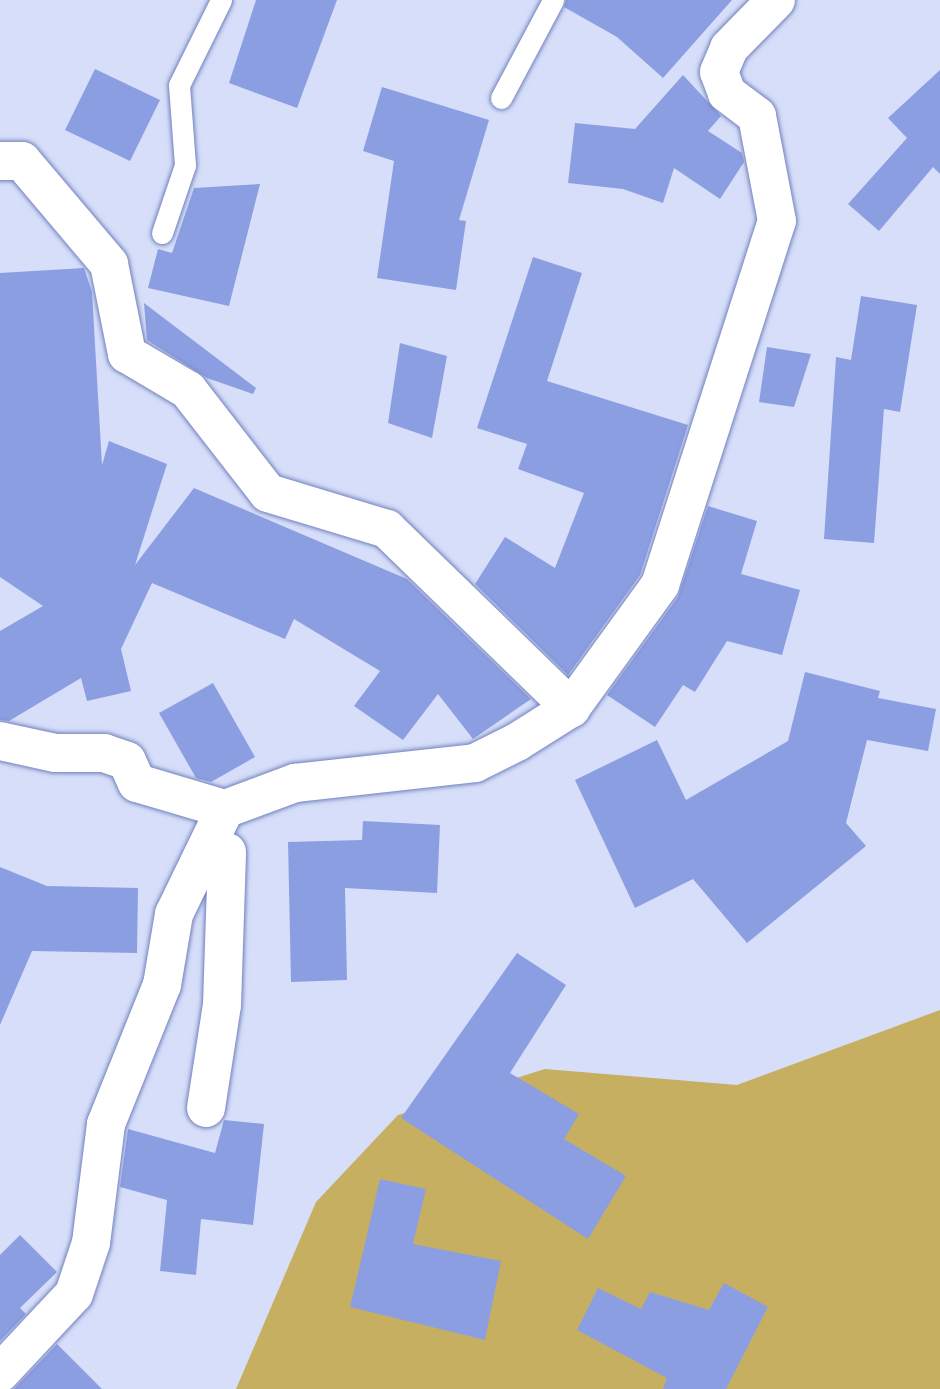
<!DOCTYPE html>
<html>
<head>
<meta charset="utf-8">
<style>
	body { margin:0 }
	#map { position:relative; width:940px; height:1389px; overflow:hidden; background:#d6def9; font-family:"Roboto Condensed",sans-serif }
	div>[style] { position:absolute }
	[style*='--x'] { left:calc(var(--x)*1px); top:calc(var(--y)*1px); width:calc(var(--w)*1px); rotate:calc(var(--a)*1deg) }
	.forest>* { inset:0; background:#c7af61 }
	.building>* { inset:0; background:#8c9ee2 }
	.roads { filter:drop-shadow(0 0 2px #7181be) drop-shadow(0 0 2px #7181be) }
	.lane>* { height:21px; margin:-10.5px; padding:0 10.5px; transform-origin:10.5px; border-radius:10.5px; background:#fff }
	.street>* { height:38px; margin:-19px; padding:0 19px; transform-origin:19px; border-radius:19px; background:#fff }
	span { translate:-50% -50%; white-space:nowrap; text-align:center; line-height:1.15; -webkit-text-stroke:7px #fff; paint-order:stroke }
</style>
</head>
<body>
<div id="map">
	<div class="forest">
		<div style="clip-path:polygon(940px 1010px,940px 1389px,236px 1389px,316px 1202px,398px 1115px,545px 1069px,737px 1085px)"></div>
	</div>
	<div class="building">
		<div style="clip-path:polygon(256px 0,337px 0,297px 108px,229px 83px)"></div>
		<div style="clip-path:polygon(566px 0,732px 0,663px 78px,617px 37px,564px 7px)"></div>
		<div style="clip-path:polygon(95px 69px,160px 100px,130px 161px,65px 130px)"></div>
		<div style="clip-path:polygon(940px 70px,940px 174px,933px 167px,879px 231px,848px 204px,907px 138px,888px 118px)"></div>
		<div style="clip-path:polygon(683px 75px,721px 116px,708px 131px,742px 153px,744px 162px,720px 199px,674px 168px,663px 203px,623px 189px,568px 183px,575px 123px,635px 129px)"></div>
		<div style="clip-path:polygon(382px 87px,489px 120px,459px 220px,466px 221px,456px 290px,377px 278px,394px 161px,363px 151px)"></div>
		<div style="clip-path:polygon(260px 184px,229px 306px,148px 288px,158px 249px,172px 253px,194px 188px)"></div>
		<div style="clip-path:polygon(533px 257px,582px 273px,547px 381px,688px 425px,640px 575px,568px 675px,475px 584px,505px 537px,555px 568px,584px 493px,518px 469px,527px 444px,477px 428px)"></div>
		<div style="clip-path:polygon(84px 268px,92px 292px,102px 465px,109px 441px,167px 464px,135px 565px,194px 488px,407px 579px,531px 699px,473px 739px,438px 694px,403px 740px,354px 706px,380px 671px,294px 619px,285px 639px,152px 583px,121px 649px,131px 691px,87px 701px,81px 678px,9px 721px,0 720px,0 631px,43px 606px,0 577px,0 273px)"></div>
		<div style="clip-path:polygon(861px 296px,917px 305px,900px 412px,884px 409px,874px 543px,824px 539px,836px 357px,851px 360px)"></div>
		<div style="clip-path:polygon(144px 303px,256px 388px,253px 394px,207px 378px,147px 340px)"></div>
		<div style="clip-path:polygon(400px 343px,447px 356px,432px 438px,388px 423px)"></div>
		<div style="clip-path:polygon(767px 347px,811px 354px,794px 407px,759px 402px)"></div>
		<div style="clip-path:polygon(708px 506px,757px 521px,741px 574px,800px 590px,782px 655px,727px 641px,695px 692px,683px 685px,655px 727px,607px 695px,678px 597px)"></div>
		<div style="clip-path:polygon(805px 672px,880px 691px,878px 698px,936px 709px,928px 751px,867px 740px,846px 823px,866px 846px,747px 943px,693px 879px,635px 908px,575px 780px,657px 740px,686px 800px,788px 741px)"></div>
		<div style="clip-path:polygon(213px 683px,255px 757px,211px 782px,196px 778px,159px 713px)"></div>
		<div style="clip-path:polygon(363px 821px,440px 825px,437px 893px,345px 888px,347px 980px,291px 982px,288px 842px,362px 840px)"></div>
		<div style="clip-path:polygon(0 867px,47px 886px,138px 888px,137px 953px,32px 951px,0 1025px)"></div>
		<div style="clip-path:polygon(517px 953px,566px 985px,510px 1073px,579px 1114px,564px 1139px,626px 1176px,588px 1239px,401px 1118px)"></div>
		<div style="clip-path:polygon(224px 1120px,264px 1124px,253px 1225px,201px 1219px,196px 1275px,160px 1271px,167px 1200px,120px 1187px,128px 1129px,215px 1153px)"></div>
		<div style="clip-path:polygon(380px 1179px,426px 1189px,413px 1244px,501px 1261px,485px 1340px,350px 1307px)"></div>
		<div style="clip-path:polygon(20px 1235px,57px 1272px,20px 1308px,26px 1314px,0 1341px,0 1255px)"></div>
		<div style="clip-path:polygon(724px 1283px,768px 1307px,726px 1389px,663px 1389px,667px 1378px,577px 1330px,598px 1288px,641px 1309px,650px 1292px,709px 1310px)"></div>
		<div style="clip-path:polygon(57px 1344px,102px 1389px,14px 1389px)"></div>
	</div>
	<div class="roads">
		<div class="lane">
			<div style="--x:501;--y:98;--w:111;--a:-62"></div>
			<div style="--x:162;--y:233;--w:72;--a:-71.3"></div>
			<div style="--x:185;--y:165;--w:80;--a:-94.3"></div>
			<div style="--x:179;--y:85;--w:95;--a:-63.7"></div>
		</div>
		<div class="street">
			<div style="--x:0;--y:161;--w:22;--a:0"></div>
			<div style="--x:22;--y:161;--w:135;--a:49.8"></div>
			<div style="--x:109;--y:264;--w:92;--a:78.7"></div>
			<div style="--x:127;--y:354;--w:71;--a:30.5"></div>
			<div style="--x:188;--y:390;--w:130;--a:52.2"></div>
			<div style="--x:268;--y:493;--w:124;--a:16.8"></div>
			<div style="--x:387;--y:529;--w:257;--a:44.2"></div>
			<div style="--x:0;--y:741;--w:56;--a:12.3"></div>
			<div style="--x:55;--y:753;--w:49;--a:0"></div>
			<div style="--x:104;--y:753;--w:24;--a:19"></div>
			<div style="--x:127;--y:761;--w:24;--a:66"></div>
			<div style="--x:137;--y:783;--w:92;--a:16.5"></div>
			<div style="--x:206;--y:1108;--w:104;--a:-81.2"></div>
			<div style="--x:222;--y:1005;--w:153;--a:-88.1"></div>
			<div style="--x:0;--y:1373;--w:108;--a:-46.9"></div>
			<div style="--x:74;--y:1294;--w:54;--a:-71.6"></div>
			<div style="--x:91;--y:1243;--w:120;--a:-82.8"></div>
			<div style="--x:106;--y:1124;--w:150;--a:-68.1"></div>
			<div style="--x:162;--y:985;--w:72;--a:-80.4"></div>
			<div style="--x:174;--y:914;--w:117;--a:-64.1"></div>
			<div style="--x:225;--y:809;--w:75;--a:-20.4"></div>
			<div style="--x:295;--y:783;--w:181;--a:-6.3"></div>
			<div style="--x:475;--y:763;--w:47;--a:-26.6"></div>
			<div style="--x:517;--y:742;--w:64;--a:-32.2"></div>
			<div style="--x:571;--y:708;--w:152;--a:-54.1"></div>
			<div style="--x:660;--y:585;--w:382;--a:-72.2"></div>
			<div style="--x:777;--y:221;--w:107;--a:-100.8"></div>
			<div style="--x:757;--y:116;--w:38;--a:-143"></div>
			<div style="--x:727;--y:93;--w:22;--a:-111"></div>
			<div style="--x:719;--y:72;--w:26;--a:-67"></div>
			<div style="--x:729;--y:48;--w:67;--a:-45.6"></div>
		</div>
	</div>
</div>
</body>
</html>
